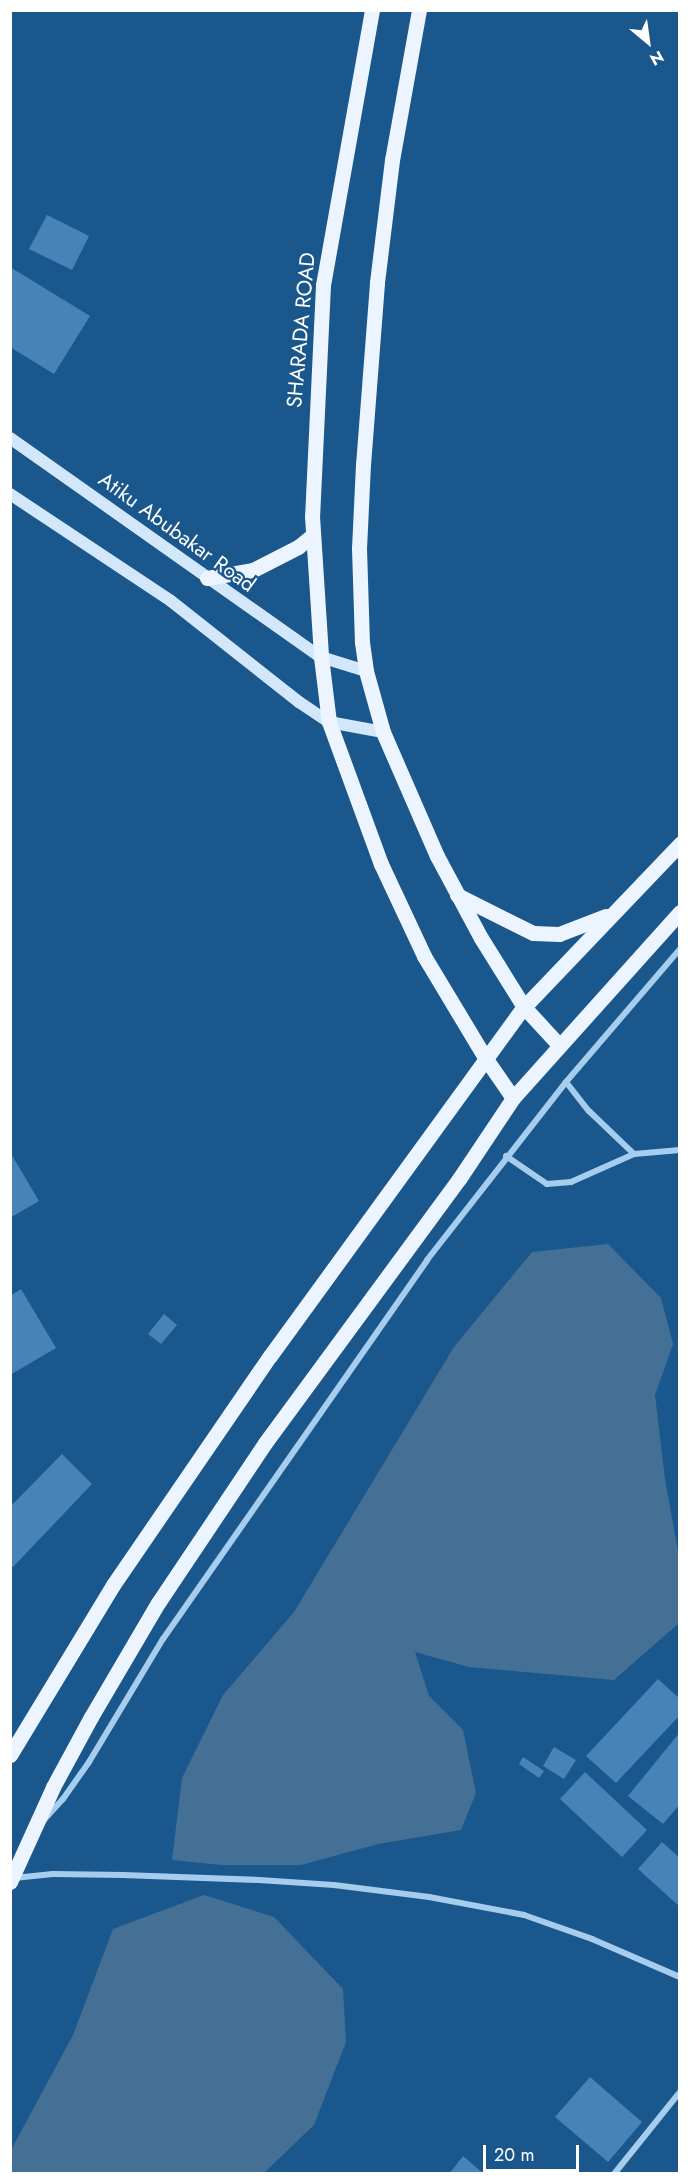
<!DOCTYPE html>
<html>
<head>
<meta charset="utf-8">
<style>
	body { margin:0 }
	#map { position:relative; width:690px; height:2184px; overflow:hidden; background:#1a578c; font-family:Jost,sans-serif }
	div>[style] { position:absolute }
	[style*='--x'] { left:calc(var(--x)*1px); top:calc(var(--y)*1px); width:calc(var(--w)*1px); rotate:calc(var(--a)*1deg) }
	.water>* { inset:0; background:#457096 }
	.building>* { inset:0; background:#4783b6 }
	.street>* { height:6px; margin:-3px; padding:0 3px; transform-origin:3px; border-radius:3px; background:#a6cded }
	.secondary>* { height:12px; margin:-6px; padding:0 6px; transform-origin:6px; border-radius:6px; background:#d3e7fa }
	.primary>* { height:15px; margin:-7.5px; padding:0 7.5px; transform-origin:7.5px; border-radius:7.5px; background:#ecf5ff }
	span { translate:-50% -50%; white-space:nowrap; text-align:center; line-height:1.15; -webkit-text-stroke:4.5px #1a578c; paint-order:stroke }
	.street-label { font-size:21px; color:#fff }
	.frame { position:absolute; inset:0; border:12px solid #fff; pointer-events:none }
	.north { position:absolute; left:618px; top:12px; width:60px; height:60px; -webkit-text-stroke:4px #1a578c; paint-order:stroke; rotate:151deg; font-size:16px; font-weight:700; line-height:24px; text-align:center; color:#fff }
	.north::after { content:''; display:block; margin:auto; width:21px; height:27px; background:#fff; clip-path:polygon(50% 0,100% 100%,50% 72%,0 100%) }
	.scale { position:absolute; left:483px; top:2145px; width:96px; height:27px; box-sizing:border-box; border:3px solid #fff; border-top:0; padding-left:8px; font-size:18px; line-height:21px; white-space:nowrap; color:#fff; -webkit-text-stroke:4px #1a578c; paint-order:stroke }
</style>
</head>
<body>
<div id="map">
	<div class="water">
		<div style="clip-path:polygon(608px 1244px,661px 1298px,673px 1344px,655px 1395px,665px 1479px,679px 1557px,679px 1623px,614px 1680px,469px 1667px,415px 1652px,429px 1696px,463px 1730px,476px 1793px,461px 1830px,378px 1844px,301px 1865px,221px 1865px,172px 1860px,182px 1778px,223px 1695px,294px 1612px,454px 1347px,532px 1252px)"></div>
		<div style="clip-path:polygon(204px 1895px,274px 1917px,343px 1989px,346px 2042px,314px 2125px,264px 2173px,11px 2173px,11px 2150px,73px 2035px,113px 1929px)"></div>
	</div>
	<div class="building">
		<div style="clip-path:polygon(47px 215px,89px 236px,72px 270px,29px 249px)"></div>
		<div style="clip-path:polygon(10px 267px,90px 316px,54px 374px,10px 347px)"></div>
		<div style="clip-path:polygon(10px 1152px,39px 1201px,10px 1218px)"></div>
		<div style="clip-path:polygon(21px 1289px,56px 1348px,10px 1375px,10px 1296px)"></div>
		<div style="clip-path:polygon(164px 1314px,177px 1325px,161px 1344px,148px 1334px)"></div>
		<div style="clip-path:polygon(62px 1454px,92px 1484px,13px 1567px,10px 1564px,10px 1507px)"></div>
		<div style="clip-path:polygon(658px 1679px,680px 1699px,680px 1715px,616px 1783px,586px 1756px)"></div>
		<div style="clip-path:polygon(680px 1732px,680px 1804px,663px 1824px,628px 1796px)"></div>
		<div style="clip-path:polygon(554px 1747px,576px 1760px,564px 1779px,543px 1766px)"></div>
		<div style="clip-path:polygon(523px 1757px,544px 1771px,539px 1778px,519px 1764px)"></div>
		<div style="clip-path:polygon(585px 1772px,647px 1830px,622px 1857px,560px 1799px)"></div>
		<div style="clip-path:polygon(662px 1842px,680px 1858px,680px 1907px,638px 1869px)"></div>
		<div style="clip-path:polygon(590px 2077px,642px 2122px,608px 2162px,555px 2117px)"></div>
		<div style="clip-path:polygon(463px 2156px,484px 2174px,449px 2174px)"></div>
	</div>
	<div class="street">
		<div style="--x:566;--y:1082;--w:37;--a:52"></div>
		<div style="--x:589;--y:1111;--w:62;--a:43.7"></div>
		<div style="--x:506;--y:1156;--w:50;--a:34.3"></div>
		<div style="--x:547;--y:1184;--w:24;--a:-5"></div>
		<div style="--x:571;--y:1182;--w:69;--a:-24"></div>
		<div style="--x:634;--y:1154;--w:46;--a:-5"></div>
		<div style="--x:43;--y:1821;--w:30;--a:-48"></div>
		<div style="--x:63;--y:1799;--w:45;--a:-54.9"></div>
		<div style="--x:89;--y:1762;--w:144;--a:-59"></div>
		<div style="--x:163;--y:1639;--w:462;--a:-55.1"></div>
		<div style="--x:427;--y:1260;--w:226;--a:-52"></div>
		<div style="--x:566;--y:1082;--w:175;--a:-49.4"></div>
		<div style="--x:14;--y:1878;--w:39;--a:-6"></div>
		<div style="--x:53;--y:1874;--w:70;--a:0.8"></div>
		<div style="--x:123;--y:1875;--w:136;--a:2.1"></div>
		<div style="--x:259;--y:1880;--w:75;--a:3.8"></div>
		<div style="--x:334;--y:1885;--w:96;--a:7.2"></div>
		<div style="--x:429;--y:1897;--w:97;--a:10.7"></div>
		<div style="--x:524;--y:1915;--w:72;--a:19.4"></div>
		<div style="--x:592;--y:1939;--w:96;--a:23.4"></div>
		<div style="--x:614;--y:2174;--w:105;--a:-51.2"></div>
	</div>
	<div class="secondary">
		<div style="--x:10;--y:438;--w:380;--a:35.2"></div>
		<div style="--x:321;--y:657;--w:47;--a:17.3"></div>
		<div style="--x:10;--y:494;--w:193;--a:33.6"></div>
		<div style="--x:171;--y:601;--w:163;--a:38.3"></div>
		<div style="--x:299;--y:702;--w:36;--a:34"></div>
		<div style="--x:329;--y:722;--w:55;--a:10.5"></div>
	</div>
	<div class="primary">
		<div style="--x:372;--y:10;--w:279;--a:100.1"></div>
		<div style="--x:323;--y:285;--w:231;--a:92.7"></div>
		<div style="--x:312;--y:516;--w:141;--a:86.3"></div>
		<div style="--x:321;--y:657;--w:65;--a:83"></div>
		<div style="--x:329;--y:722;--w:151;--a:69.9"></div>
		<div style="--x:381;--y:864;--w:102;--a:64.9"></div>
		<div style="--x:424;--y:956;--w:120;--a:59"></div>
		<div style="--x:486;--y:1059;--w:47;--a:55.3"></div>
		<div style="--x:419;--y:10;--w:152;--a:100.2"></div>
		<div style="--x:392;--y:160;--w:124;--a:97"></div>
		<div style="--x:377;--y:283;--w:182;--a:94.4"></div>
		<div style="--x:363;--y:464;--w:84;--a:92.7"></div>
		<div style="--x:359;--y:548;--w:94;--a:88.2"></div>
		<div style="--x:362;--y:642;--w:29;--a:82"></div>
		<div style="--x:366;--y:671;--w:63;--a:74.4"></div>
		<div style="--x:383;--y:732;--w:135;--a:66.5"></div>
		<div style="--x:437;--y:856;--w:93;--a:61.8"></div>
		<div style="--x:481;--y:938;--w:81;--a:58.1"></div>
		<div style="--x:524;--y:1007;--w:52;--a:47.4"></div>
		<div style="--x:207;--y:578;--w:47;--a:-9.9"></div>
		<div style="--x:253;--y:570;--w:51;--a:-27.1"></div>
		<div style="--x:298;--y:547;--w:19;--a:-39"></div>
		<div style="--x:457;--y:895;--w:85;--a:26.6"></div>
		<div style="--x:533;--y:933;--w:26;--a:2"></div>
		<div style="--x:559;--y:934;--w:50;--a:-21"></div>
		<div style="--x:10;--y:1755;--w:199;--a:-58.8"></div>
		<div style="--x:113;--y:1585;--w:278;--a:-55.6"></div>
		<div style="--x:270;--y:1356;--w:432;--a:-54"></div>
		<div style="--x:524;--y:1007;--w:226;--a:-46.3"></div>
		<div style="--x:10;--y:1882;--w:104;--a:-65.6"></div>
		<div style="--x:53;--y:1787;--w:80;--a:-61.5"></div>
		<div style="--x:91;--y:1717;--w:132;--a:-59.6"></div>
		<div style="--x:158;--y:1603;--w:192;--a:-56.2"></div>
		<div style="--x:265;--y:1443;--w:328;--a:-53.7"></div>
		<div style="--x:459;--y:1179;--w:97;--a:-56.3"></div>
		<div style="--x:513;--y:1098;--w:250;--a:-48.1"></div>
	</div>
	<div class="street-label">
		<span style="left:301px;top:330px;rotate:-85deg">SHARADA ROAD</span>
		<span style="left:177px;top:532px;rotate:36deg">Atiku Abubakar Road</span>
	</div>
	<div class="frame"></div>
	<div class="north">N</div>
	<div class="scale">20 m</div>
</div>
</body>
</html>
